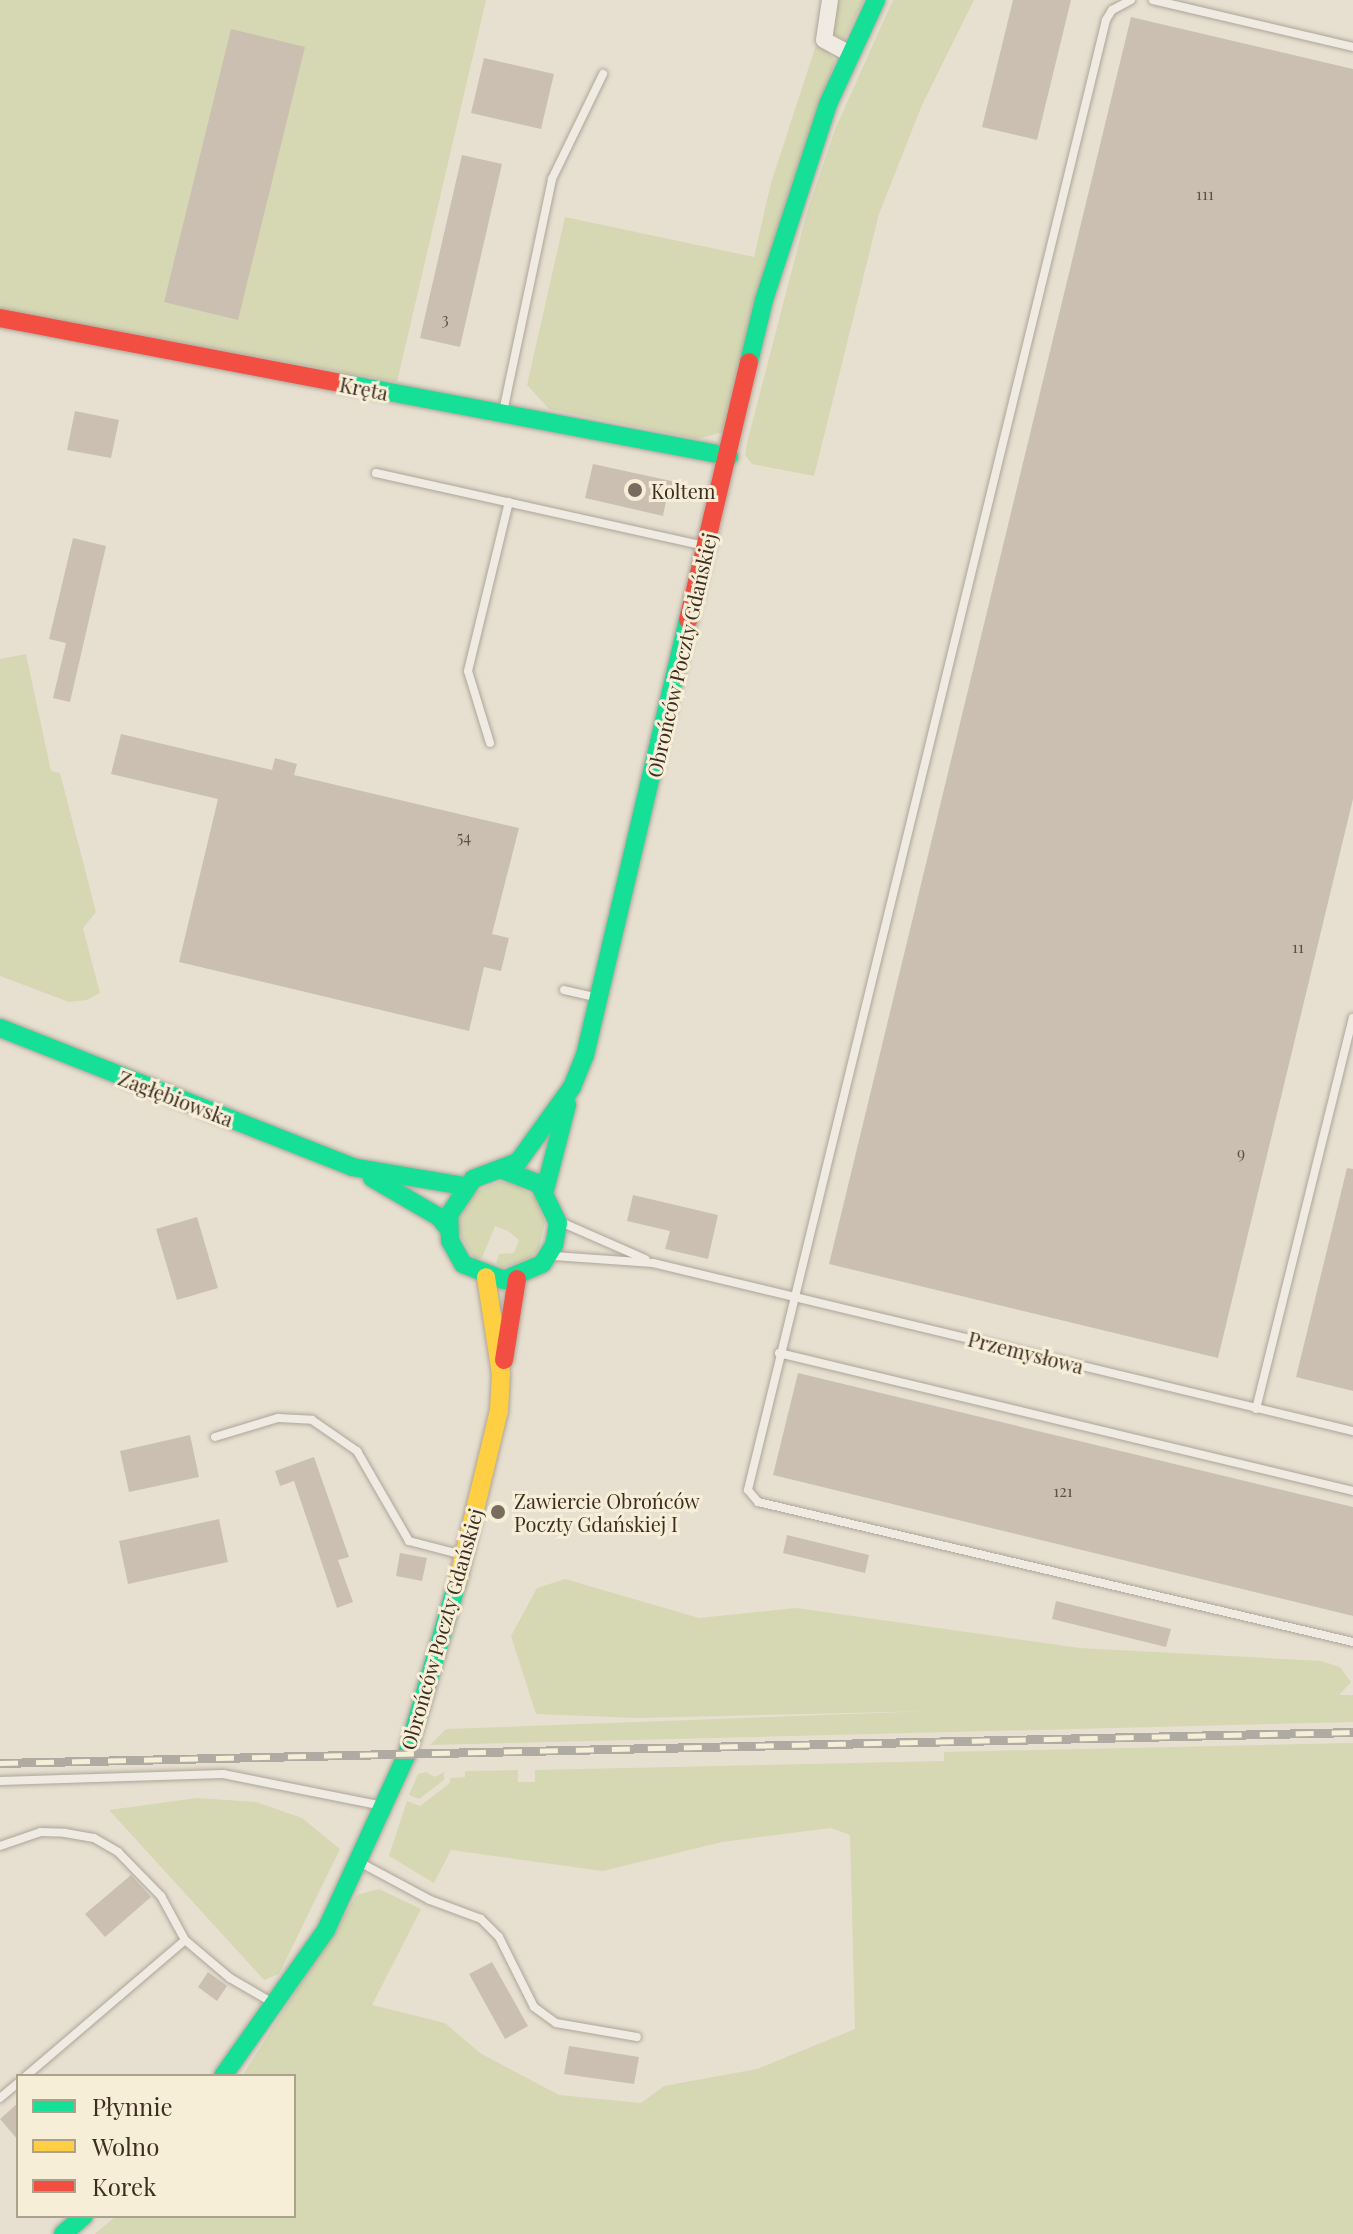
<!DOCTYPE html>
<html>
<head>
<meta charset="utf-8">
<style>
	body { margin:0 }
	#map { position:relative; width:1353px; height:2234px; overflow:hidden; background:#e7e0d1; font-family:"Playfair Display",serif }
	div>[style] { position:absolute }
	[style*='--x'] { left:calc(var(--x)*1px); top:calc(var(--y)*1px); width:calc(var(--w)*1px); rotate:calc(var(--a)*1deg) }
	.green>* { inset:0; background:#d6d7b3 }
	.building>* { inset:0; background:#cbbfb2 }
	.roads { filter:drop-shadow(0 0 2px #ada599) drop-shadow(0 0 2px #ada599) }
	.lane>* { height:8px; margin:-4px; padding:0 4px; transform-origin:4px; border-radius:4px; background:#efebe3 }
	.street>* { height:16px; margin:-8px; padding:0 8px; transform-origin:8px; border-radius:8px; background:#efebe3 }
	.fast>* { height:18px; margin:-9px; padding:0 9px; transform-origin:9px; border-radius:9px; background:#16e098 }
	.slow>* { height:18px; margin:-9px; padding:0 9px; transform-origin:9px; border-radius:9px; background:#ffcf43 }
	.jam>* { height:18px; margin:-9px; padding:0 9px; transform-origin:9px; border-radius:9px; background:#f24e42 }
	.rail>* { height:9px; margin-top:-4.5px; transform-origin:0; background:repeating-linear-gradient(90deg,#f7eed8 0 18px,#afaaa2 0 36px); box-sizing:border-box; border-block:2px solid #afaaa2 }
	.dots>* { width:22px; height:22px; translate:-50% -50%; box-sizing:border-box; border:4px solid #f7eed8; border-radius:50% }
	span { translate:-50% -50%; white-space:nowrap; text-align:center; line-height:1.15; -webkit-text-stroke:6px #f7eed8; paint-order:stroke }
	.number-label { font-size:16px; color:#605244 }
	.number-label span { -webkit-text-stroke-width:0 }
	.street-label { font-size:20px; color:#3d2e20 }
	.poi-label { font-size:20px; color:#3d2e20 }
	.left { translate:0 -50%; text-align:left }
	.legend { position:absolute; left:16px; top:2074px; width:280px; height:144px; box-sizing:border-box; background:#f7eed8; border:2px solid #ada18e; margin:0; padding:10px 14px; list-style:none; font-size:24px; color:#3d2e20 }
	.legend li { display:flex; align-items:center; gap:16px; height:40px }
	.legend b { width:40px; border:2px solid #ada18e }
</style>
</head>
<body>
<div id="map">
	<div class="green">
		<div style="clip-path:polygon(0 0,486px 0,397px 382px,0 310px)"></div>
		<div style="clip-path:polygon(834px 0,864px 0,844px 40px,831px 32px)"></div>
		<div style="clip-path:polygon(893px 0,974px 0,922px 105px,879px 214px,814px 476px,752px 464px,745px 455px,748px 439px,807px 212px,836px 127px)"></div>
		<div style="clip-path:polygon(818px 39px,835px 61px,723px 432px,698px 439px,549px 409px,527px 385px,565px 217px,754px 257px,771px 183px)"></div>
		<div style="clip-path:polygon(26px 654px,51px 771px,60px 773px,96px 912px,83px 928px,100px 993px,87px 1000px,69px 1002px,0 976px,0 659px)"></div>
		<div style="clip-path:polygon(499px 1182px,512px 1183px,535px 1197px,545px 1222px,539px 1248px,530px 1258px,503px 1268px,496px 1263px,499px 1254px,514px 1253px,519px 1240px,508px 1231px,495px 1226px,482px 1258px,475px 1259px,459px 1234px,459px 1219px,473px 1193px)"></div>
		<div style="clip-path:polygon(565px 1579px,699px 1618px,796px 1608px,1080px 1648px,1321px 1661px,1340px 1667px,1351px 1682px,1339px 1695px,1353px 1695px,1353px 1722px,430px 1745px,446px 1729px,932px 1711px,637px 1718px,536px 1714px,511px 1636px,537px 1588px)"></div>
		<div style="clip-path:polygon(1353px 1743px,1353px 2234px,95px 2234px,116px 2216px,294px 2216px,294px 2076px,242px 2076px,357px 1895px,379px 1889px,421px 1909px,372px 2005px,445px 2023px,480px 2053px,559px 2095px,641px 2103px,664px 2086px,757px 2069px,855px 2029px,850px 1835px,831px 1828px,722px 1842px,603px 1871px,451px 1850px,434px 1883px,389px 1856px,407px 1801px,420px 1806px,450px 1783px,450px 1778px,465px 1777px,465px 1771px,518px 1770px,518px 1782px,535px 1782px,535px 1770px,944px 1761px,944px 1752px)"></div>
		<div style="clip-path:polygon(426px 1772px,435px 1777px,444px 1772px,444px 1780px,419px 1799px,409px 1795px,418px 1774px)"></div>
		<div style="clip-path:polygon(197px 1798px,256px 1802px,302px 1818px,340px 1849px,279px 1974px,264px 1980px,109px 1810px)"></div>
	</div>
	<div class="building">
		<div style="clip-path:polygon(1013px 0,1071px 0,1037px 140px,982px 127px)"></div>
		<div style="clip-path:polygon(1131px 17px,1353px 69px,1353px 799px,1218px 1358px,829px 1264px)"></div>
		<div style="clip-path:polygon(231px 29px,305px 47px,238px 320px,164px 302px)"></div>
		<div style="clip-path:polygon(484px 58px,554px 74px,541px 129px,471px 113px)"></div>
		<div style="clip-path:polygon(462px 155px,502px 164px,460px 347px,420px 338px)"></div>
		<div style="clip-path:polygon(75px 411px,119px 420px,111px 458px,67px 450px)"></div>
		<div style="clip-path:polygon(593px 464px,685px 484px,682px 499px,667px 496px,663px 516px,585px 498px)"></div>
		<div style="clip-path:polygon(73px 538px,106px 546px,70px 702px,53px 698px,66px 643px,49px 639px)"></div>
		<div style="clip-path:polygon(121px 734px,272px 770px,275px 758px,297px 764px,294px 775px,519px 828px,492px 934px,509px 938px,501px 971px,484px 967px,469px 1031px,179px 962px,218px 799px,111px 774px)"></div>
		<div style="clip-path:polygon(1347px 1168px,1353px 1169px,1353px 1391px,1296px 1377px)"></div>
		<div style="clip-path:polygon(633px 1195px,718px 1215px,708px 1259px,665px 1249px,670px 1231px,627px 1221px)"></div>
		<div style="clip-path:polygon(197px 1217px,218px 1288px,177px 1300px,156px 1229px)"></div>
		<div style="clip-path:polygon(798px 1373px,1353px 1507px,1353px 1616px,773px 1475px)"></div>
		<div style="clip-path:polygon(190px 1435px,199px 1477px,129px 1492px,120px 1451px)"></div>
		<div style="clip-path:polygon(314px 1457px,349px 1557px,338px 1560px,353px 1602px,337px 1608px,294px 1481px,280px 1486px,275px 1471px)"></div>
		<div style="clip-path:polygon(219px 1519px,228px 1562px,128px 1584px,119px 1541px)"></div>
		<div style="clip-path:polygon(787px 1535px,869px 1555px,865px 1573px,783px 1553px)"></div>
		<div style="clip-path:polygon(400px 1553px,427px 1558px,422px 1581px,396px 1576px)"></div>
		<div style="clip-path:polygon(1056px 1601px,1171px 1629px,1166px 1647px,1052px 1619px)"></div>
		<div style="clip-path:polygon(131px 1875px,151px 1897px,105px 1937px,85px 1914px)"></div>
		<div style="clip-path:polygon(492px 1962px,528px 2026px,505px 2039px,469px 1974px)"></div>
		<div style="clip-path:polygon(208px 1972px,227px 1986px,217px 2001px,198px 1987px)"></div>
		<div style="clip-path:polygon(569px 2046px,639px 2057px,634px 2084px,564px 2074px)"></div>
		<div style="clip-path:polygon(18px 2103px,18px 2140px,0 2119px)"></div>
	</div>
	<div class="roads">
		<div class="lane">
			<div style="--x:1131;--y:0;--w:21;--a:152"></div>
			<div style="--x:1112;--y:10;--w:12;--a:121"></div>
			<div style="--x:1106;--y:20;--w:1513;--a:103.69"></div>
			<div style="--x:748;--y:1490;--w:16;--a:50"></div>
			<div style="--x:758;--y:1502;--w:611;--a:13.24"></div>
			<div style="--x:1153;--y:0;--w:205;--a:13.2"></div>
			<div style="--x:503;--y:412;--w:238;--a:-78.1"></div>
			<div style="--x:552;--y:179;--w:117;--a:-64.1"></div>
			<div style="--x:376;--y:473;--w:334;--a:12.5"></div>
			<div style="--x:490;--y:743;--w:75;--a:-107"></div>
			<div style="--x:468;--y:671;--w:174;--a:-76.4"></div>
			<div style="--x:564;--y:990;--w:31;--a:13"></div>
			<div style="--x:563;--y:1223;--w:90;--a:23.7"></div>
			<div style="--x:554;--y:1256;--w:99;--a:4"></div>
			<div style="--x:653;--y:1263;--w:720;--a:13.5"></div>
			<div style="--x:779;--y:1353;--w:590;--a:13.52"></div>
			<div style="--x:1256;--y:1409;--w:403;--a:-76.1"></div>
			<div style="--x:215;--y:1437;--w:66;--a:-16.8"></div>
			<div style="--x:278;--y:1418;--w:34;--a:3"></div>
			<div style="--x:312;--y:1420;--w:55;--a:34.6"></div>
			<div style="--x:357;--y:1451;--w:104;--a:60"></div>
			<div style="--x:409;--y:1541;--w:56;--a:14.5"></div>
			<div style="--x:0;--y:1781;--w:223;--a:-1.8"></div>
			<div style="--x:223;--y:1774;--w:158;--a:11.3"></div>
			<div style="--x:0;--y:1846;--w:43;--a:-18.9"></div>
			<div style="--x:41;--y:1832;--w:24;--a:2"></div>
			<div style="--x:65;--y:1833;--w:29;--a:10"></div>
			<div style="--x:94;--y:1838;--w:28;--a:30"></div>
			<div style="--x:118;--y:1852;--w:62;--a:45.7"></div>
			<div style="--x:161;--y:1896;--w:50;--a:61.4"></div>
			<div style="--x:185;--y:1940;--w:59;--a:40.2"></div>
			<div style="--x:230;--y:1978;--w:50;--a:30.2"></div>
			<div style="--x:361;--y:1863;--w:78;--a:28.2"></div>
			<div style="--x:430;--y:1900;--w:54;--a:20.4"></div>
			<div style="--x:481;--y:1919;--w:25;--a:45"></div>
			<div style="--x:499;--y:1937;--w:78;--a:63.4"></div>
			<div style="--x:534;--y:2007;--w:27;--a:36"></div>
			<div style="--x:556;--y:2023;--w:82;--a:9.8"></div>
			<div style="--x:26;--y:2076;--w:209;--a:-40.5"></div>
			<div style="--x:0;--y:2098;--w:23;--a:-40"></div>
		</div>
		<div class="street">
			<div style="--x:830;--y:0;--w:40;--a:98.5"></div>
			<div style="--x:824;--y:40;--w:30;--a:28"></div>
		</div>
		<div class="fast">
			<div style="--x:749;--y:362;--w:64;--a:-76.4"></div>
			<div style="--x:764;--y:300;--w:206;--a:-71.9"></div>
			<div style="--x:828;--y:104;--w:115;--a:-65.2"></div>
			<div style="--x:347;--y:384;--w:389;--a:10.7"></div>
			<div style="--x:0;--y:1028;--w:378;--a:21.5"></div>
			<div style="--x:352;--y:1167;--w:114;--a:9.6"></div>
			<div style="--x:503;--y:1170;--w:39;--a:21"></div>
			<div style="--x:539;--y:1184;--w:43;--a:64"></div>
			<div style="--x:558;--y:1223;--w:22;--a:100"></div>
			<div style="--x:554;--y:1245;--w:22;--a:122"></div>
			<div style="--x:542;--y:1264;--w:41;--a:157.2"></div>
			<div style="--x:504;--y:1280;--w:44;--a:-158.7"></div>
			<div style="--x:463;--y:1264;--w:26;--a:-119"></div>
			<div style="--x:450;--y:1241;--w:26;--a:-92"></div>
			<div style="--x:449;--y:1215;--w:43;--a:-56.3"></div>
			<div style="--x:473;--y:1179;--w:48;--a:-20.7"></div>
			<div style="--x:518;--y:1162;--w:92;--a:-54.2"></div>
			<div style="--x:572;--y:1087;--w:35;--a:-68"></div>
			<div style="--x:585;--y:1055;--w:447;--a:-76.7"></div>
			<div style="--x:372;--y:1178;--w:78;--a:30.2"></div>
			<div style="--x:439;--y:1217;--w:14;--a:51"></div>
			<div style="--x:545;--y:1190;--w:88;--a:-75.5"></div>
			<div style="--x:223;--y:2076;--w:179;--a:-54.8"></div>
			<div style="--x:326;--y:1930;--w:194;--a:-65.3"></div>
			<div style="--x:407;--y:1754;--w:181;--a:-73.7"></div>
			<div style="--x:63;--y:2234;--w:28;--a:-41"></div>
		</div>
		<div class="slow">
			<div style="--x:458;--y:1580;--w:174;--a:-76.4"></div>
			<div style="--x:499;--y:1411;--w:37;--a:-87"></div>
			<div style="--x:501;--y:1374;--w:98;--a:-98.8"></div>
		</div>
		<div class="jam">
			<div style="--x:0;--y:318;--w:353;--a:10.8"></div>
			<div style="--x:688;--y:620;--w:265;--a:-76.7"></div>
			<div style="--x:504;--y:1360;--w:82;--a:-80.9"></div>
		</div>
	</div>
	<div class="rail">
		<div style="--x:0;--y:1763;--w:1353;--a:-1.31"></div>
	</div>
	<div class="dots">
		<div style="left:635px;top:490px;background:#786c5e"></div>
		<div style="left:498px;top:1512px;background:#786c5e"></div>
	</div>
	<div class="number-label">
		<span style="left:1205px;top:194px">111</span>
		<span style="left:445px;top:319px">3</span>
		<span style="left:464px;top:837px">54</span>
		<span style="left:1298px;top:947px">11</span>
		<span style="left:1241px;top:1153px">9</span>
		<span style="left:1063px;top:1491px">121</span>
	</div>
	<div class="street-label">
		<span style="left:364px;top:388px;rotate:11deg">Kręta</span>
		<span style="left:681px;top:655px;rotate:-77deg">Obrońców Poczty Gdańskiej</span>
		<span style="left:176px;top:1098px;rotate:21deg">Zagłębiowska</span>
		<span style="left:1026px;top:1352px;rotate:14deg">Przemysłowa</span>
		<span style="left:441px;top:1629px;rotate:-74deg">Obrońców Poczty Gdańskiej</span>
	</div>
	<div class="poi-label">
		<span class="left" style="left:651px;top:490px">Koltem</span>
		<span class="left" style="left:514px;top:1512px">Zawiercie Obrońców<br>Poczty Gdańskiej I</span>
	</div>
	<ul class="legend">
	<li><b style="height:10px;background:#16e098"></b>Płynnie</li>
	<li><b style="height:10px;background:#ffcf43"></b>Wolno</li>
	<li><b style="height:10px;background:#f24e42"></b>Korek</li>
	</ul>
</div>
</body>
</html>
